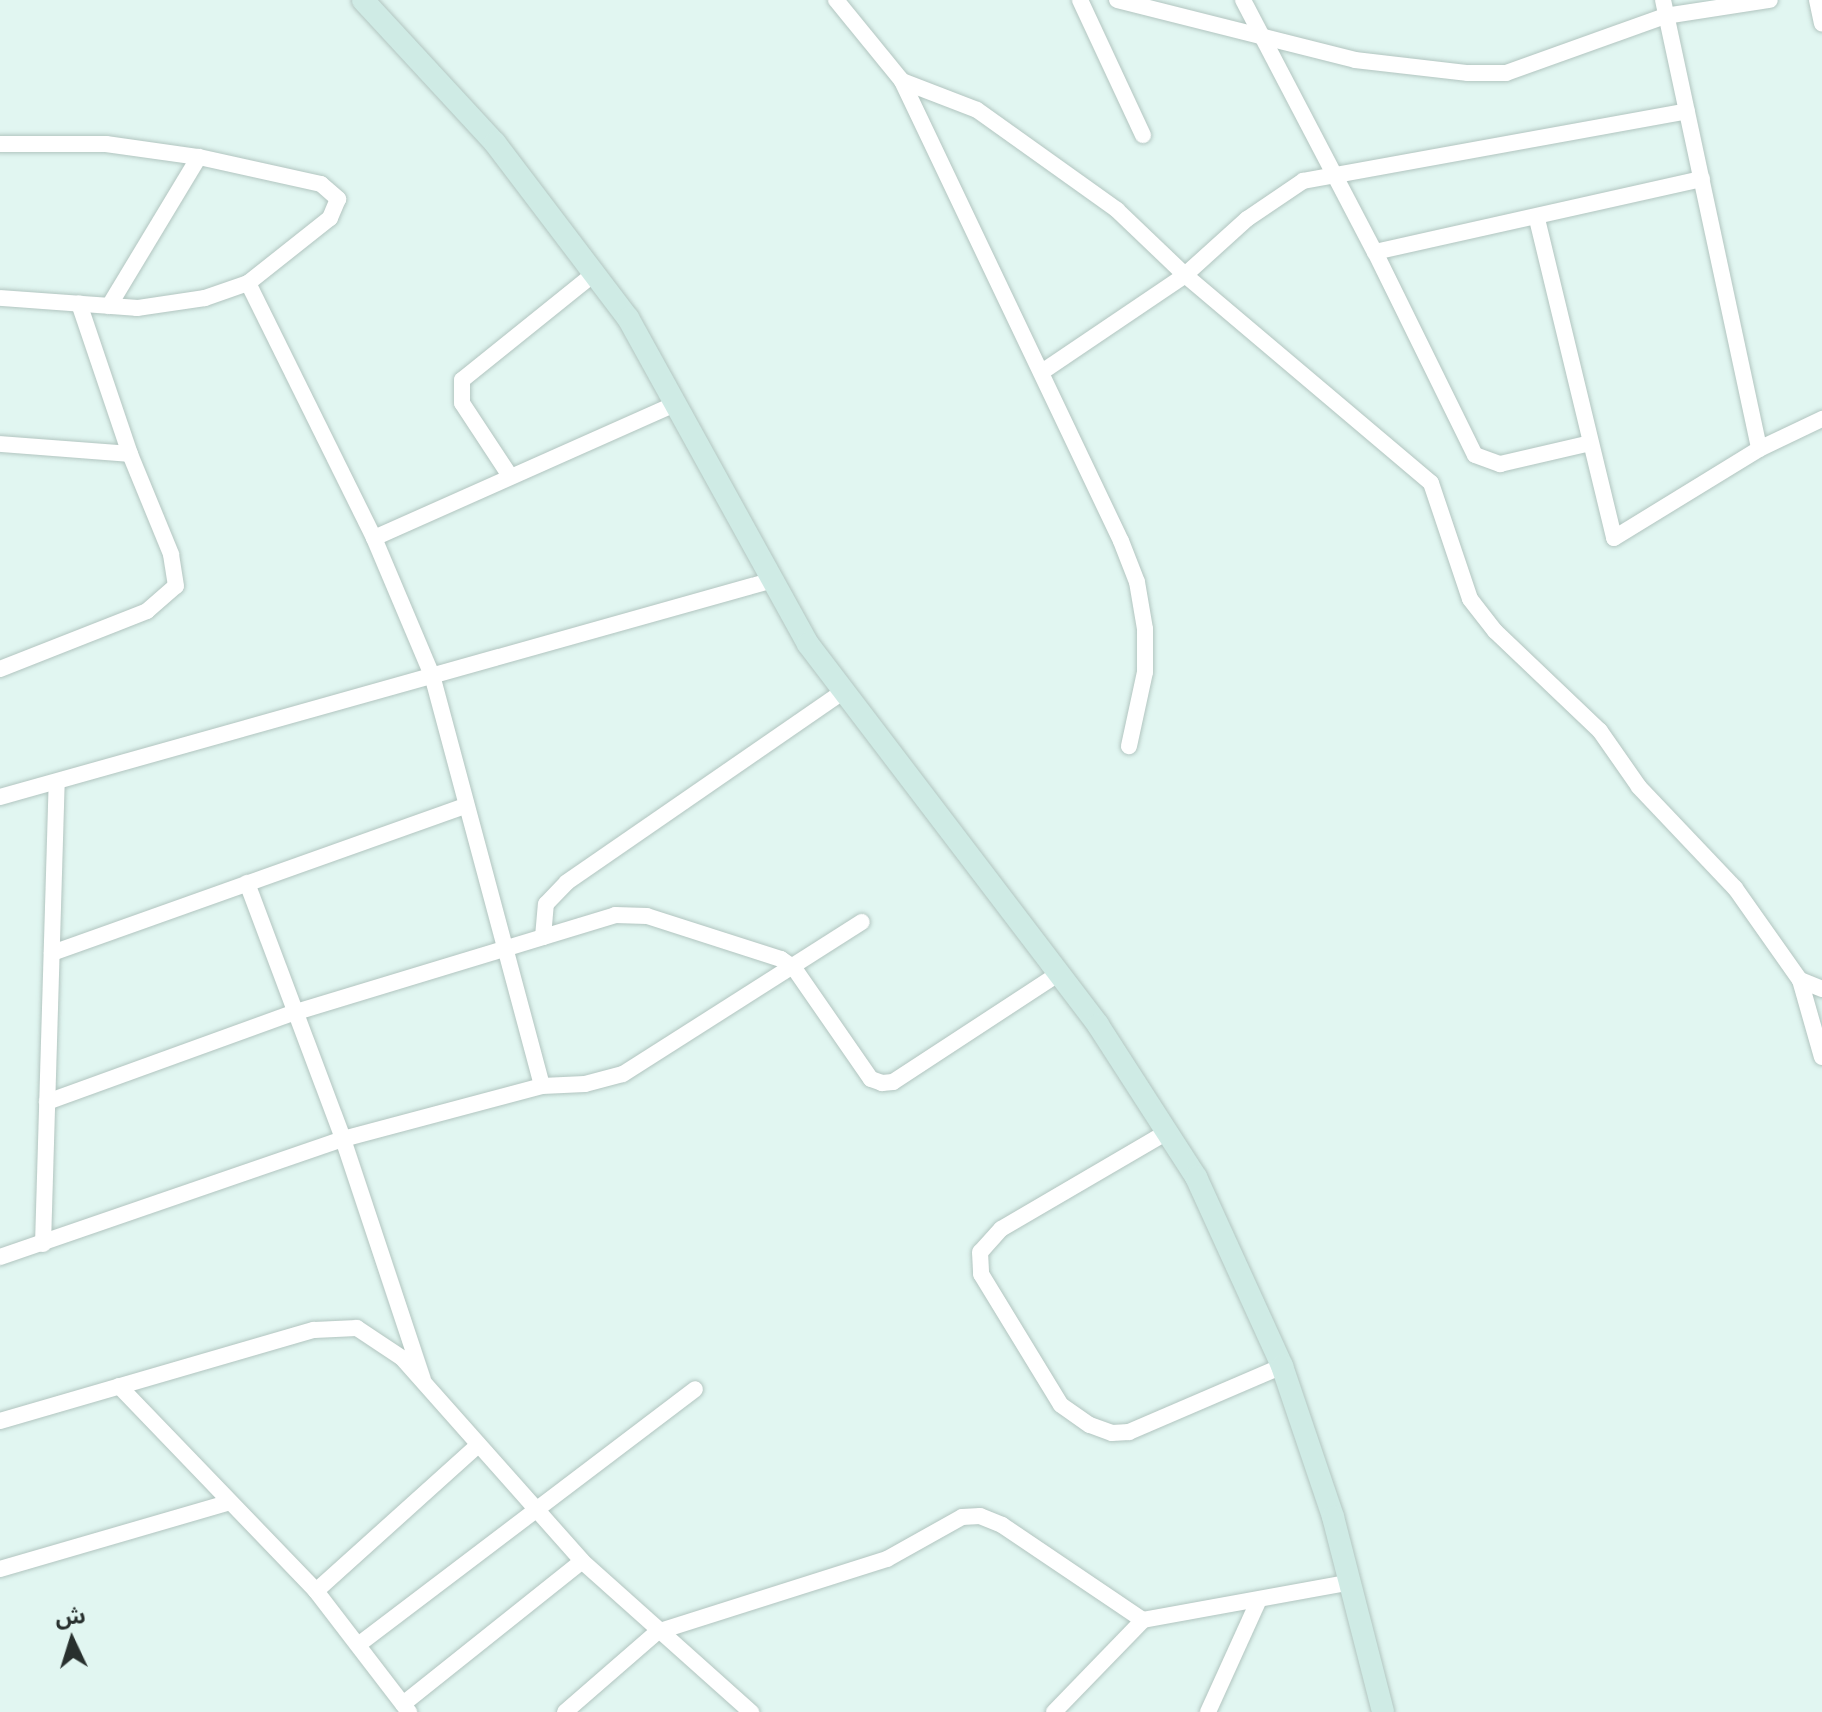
<!DOCTYPE html>
<html>
<head>
<meta charset="utf-8">
<style>
	body { margin:0 }
	#map { position:relative; width:1822px; height:1712px; overflow:hidden; background:#e1f6f1; font-family:Inter,"Noto Sans Arabic",sans-serif }
	div>[style] { position:absolute }
	[style*='--x'] { left:calc(var(--x)*1px); top:calc(var(--y)*1px); width:calc(var(--w)*1px); rotate:calc(var(--a)*1deg) }
	.roads { filter:drop-shadow(0 0 2px #b2c5c0) drop-shadow(0 0 2px #b2c5c0) }
	.street>* { height:16px; margin:-8px; padding:0 8px; transform-origin:8px; border-radius:8px; background:#fff }
	.secondary>* { height:22px; margin:-11px; padding:0 11px; transform-origin:11px; border-radius:11px; background:#cfebe5 }
	span { translate:-50% -50%; white-space:nowrap; text-align:center; line-height:1.15; -webkit-text-stroke:6px #e1f6f1; paint-order:stroke }
	.north { position:absolute; left:32px; top:1600px; width:80px; height:80px; -webkit-text-stroke:6px #e1f6f1; paint-order:stroke; rotate:356deg; font-size:22px; font-weight:700; line-height:32px; text-align:center; color:#28302e }
	.north::after { content:''; display:block; margin:auto; width:28px; height:36px; background:#28302e; clip-path:polygon(50% 0,100% 100%,50% 72%,0 100%) }
</style>
</head>
<body>
<div id="map">
	<div class="roads">
		<div class="street">
			<div style="--x:836;--y:0;--w:104;--a:50.8"></div>
			<div style="--x:902;--y:81;--w:509;--a:64.54"></div>
			<div style="--x:1121;--y:541;--w:44;--a:68.7"></div>
			<div style="--x:1137;--y:582;--w:48;--a:80.3"></div>
			<div style="--x:1145;--y:629;--w:43;--a:90"></div>
			<div style="--x:1145;--y:672;--w:76;--a:102.2"></div>
			<div style="--x:1080;--y:0;--w:149;--a:65"></div>
			<div style="--x:1117;--y:0;--w:245;--a:14.1"></div>
			<div style="--x:1355;--y:60;--w:114;--a:6.6"></div>
			<div style="--x:1468;--y:73;--w:38;--a:0"></div>
			<div style="--x:1506;--y:73;--w:169;--a:-19.7"></div>
			<div style="--x:1665;--y:16;--w:106;--a:-8.7"></div>
			<div style="--x:1243;--y:0;--w:284;--a:62.4"></div>
			<div style="--x:1375;--y:252;--w:335;--a:-12.6"></div>
			<div style="--x:1663;--y:0;--w:459;--a:77.9"></div>
			<div style="--x:1817;--y:0;--w:24;--a:78"></div>
			<div style="--x:902;--y:81;--w:80;--a:21.1"></div>
			<div style="--x:977;--y:110;--w:172;--a:35.5"></div>
			<div style="--x:1117;--y:210;--w:94;--a:43.7"></div>
			<div style="--x:1185;--y:275;--w:322;--a:40.2"></div>
			<div style="--x:1431;--y:483;--w:122;--a:71.4"></div>
			<div style="--x:1470;--y:599;--w:41;--a:52"></div>
			<div style="--x:1495;--y:631;--w:145;--a:43.6"></div>
			<div style="--x:1600;--y:731;--w:68;--a:55.1"></div>
			<div style="--x:1639;--y:787;--w:139;--a:46.5"></div>
			<div style="--x:1735;--y:888;--w:113;--a:54.8"></div>
			<div style="--x:1800;--y:980;--w:80;--a:74.1"></div>
			<div style="--x:0;--y:144;--w:106;--a:0"></div>
			<div style="--x:106;--y:144;--w:94;--a:8"></div>
			<div style="--x:199;--y:157;--w:125;--a:12.5"></div>
			<div style="--x:321;--y:184;--w:23;--a:41"></div>
			<div style="--x:338;--y:199;--w:21;--a:113"></div>
			<div style="--x:330;--y:218;--w:105;--a:141.6"></div>
			<div style="--x:248;--y:283;--w:46;--a:160.8"></div>
			<div style="--x:205;--y:298;--w:69;--a:171.6"></div>
			<div style="--x:137;--y:308;--w:137;--a:-175.8"></div>
			<div style="--x:1537;--y:219;--w:328;--a:76.4"></div>
			<div style="--x:1614;--y:538;--w:170;--a:-31.5"></div>
			<div style="--x:1759;--y:449;--w:70;--a:-25.5"></div>
			<div style="--x:1375;--y:252;--w:226;--a:63.8"></div>
			<div style="--x:1475;--y:455;--w:27;--a:20"></div>
			<div style="--x:1500;--y:464;--w:93;--a:-13"></div>
			<div style="--x:248;--y:283;--w:284;--a:63.7"></div>
			<div style="--x:374;--y:538;--w:149;--a:67.1"></div>
			<div style="--x:432;--y:675;--w:425;--a:75"></div>
			<div style="--x:109;--y:306;--w:174;--a:-58.9"></div>
			<div style="--x:1042;--y:372;--w:173;--a:-34.1"></div>
			<div style="--x:1185;--y:275;--w:84;--a:-42.1"></div>
			<div style="--x:1247;--y:219;--w:68;--a:-34.2"></div>
			<div style="--x:1303;--y:181;--w:390;--a:-10.3"></div>
			<div style="--x:0;--y:444;--w:130;--a:4.4"></div>
			<div style="--x:510;--y:476;--w:87;--a:-123.3"></div>
			<div style="--x:462;--y:403;--w:23;--a:-90"></div>
			<div style="--x:462;--y:380;--w:171;--a:-38.8"></div>
			<div style="--x:374;--y:538;--w:332;--a:-24"></div>
			<div style="--x:0;--y:669;--w:158;--a:-21.5"></div>
			<div style="--x:147;--y:611;--w:38;--a:-41"></div>
			<div style="--x:176;--y:586;--w:32;--a:-99"></div>
			<div style="--x:171;--y:554;--w:108;--a:-112.3"></div>
			<div style="--x:130;--y:454;--w:159;--a:-108.7"></div>
			<div style="--x:0;--y:797;--w:803;--a:-15.68"></div>
			<div style="--x:247;--y:883;--w:273;--a:69.4"></div>
			<div style="--x:343;--y:1139;--w:253;--a:71.6"></div>
			<div style="--x:543;--y:937;--w:33;--a:-85"></div>
			<div style="--x:546;--y:904;--w:30;--a:-46"></div>
			<div style="--x:567;--y:882;--w:333;--a:-34.6"></div>
			<div style="--x:52;--y:953;--w:437;--a:-19.6"></div>
			<div style="--x:1800;--y:980;--w:24;--a:22"></div>
			<div style="--x:47;--y:1102;--w:262;--a:-19.9"></div>
			<div style="--x:293;--y:1013;--w:337;--a:-16.9"></div>
			<div style="--x:615;--y:915;--w:32;--a:2"></div>
			<div style="--x:647;--y:916;--w:141;--a:17.8"></div>
			<div style="--x:781;--y:959;--w:16;--a:35"></div>
			<div style="--x:794;--y:968;--w:135;--a:55.3"></div>
			<div style="--x:871;--y:1079;--w:12;--a:20"></div>
			<div style="--x:882;--y:1083;--w:11;--a:-5"></div>
			<div style="--x:893;--y:1082;--w:197;--a:-33.2"></div>
			<div style="--x:1167;--y:1132;--w:192;--a:149.7"></div>
			<div style="--x:1001;--y:1229;--w:31;--a:132"></div>
			<div style="--x:980;--y:1252;--w:22;--a:87"></div>
			<div style="--x:981;--y:1274;--w:153;--a:58.6"></div>
			<div style="--x:1061;--y:1405;--w:35;--a:35"></div>
			<div style="--x:1090;--y:1425;--w:23;--a:20"></div>
			<div style="--x:1112;--y:1433;--w:17;--a:-3"></div>
			<div style="--x:1129;--y:1432;--w:167;--a:-23.3"></div>
			<div style="--x:43;--y:1244;--w:459;--a:-88.3"></div>
			<div style="--x:0;--y:1257;--w:363;--a:-19"></div>
			<div style="--x:343;--y:1139;--w:206;--a:-14.9"></div>
			<div style="--x:542;--y:1086;--w:43;--a:-2.7"></div>
			<div style="--x:585;--y:1084;--w:39;--a:-15"></div>
			<div style="--x:623;--y:1074;--w:283;--a:-32.5"></div>
			<div style="--x:119;--y:1386;--w:284;--a:46.1"></div>
			<div style="--x:316;--y:1591;--w:153;--a:52.5"></div>
			<div style="--x:0;--y:1421;--w:327;--a:-16.2"></div>
			<div style="--x:314;--y:1330;--w:43;--a:-2.7"></div>
			<div style="--x:357;--y:1328;--w:54;--a:33.7"></div>
			<div style="--x:402;--y:1358;--w:271;--a:48.4"></div>
			<div style="--x:582;--y:1561;--w:227;--a:41.8"></div>
			<div style="--x:0;--y:1569;--w:236;--a:-16.2"></div>
			<div style="--x:316;--y:1591;--w:215;--a:-42"></div>
			<div style="--x:358;--y:1645;--w:423;--a:-37.2"></div>
			<div style="--x:403;--y:1704;--w:229;--a:-38.6"></div>
			<div style="--x:565;--y:1712;--w:122;--a:-41"></div>
			<div style="--x:657;--y:1632;--w:241;--a:-17.6"></div>
			<div style="--x:887;--y:1559;--w:86;--a:-29.2"></div>
			<div style="--x:962;--y:1517;--w:18;--a:-3"></div>
			<div style="--x:980;--y:1516;--w:24;--a:22"></div>
			<div style="--x:1002;--y:1525;--w:170;--a:34"></div>
			<div style="--x:1054;--y:1712;--w:128;--a:-45.9"></div>
			<div style="--x:1143;--y:1620;--w:212;--a:-10.3"></div>
			<div style="--x:1208;--y:1712;--w:121;--a:-65.6"></div>
		</div>
		<div class="secondary">
			<div style="--x:363;--y:0;--w:195;--a:47.3"></div>
			<div style="--x:495;--y:143;--w:220;--a:52.8"></div>
			<div style="--x:628;--y:318;--w:372;--a:61.1"></div>
			<div style="--x:808;--y:644;--w:479;--a:52.7"></div>
			<div style="--x:1098;--y:1025;--w:181;--a:57.2"></div>
			<div style="--x:1196;--y:1177;--w:208;--a:65.5"></div>
			<div style="--x:1282;--y:1366;--w:159;--a:71.3"></div>
			<div style="--x:1333;--y:1517;--w:201;--a:75.6"></div>
		</div>
	</div>
	<div class="north">ش</div>
</div>
</body>
</html>
